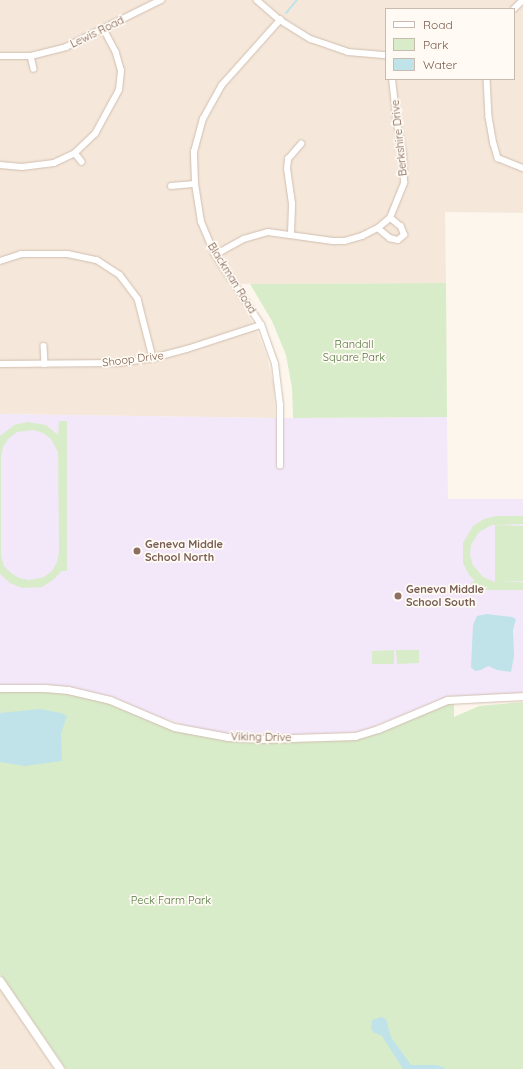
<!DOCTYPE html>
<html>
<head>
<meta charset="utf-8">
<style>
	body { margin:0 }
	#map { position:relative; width:523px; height:1069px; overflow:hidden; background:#fdf6ec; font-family:Quicksand,sans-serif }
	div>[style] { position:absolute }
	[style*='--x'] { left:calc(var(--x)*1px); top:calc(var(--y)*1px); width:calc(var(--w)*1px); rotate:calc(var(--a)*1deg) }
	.residential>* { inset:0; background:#f5e8da }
	.education>* { inset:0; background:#f3e8fa }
	.green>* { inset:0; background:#d8ecc9 }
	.water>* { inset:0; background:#bfe3e8 }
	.stream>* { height:2px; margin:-1px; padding:0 1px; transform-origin:1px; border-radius:1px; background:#bfe3e8 }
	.roads { filter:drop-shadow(0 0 1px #d1beb0) drop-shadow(0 0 1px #d1beb0) }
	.minor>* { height:5.5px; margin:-2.75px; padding:0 2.75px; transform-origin:2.75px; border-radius:2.75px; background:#fff }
	.tertiary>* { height:7px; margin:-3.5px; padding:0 3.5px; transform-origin:3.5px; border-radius:3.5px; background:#fff }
	.secondary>* { height:8px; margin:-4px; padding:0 4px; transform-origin:4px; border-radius:4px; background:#fff }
	.dots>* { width:11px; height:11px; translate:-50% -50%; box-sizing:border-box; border:2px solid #fffaf3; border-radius:50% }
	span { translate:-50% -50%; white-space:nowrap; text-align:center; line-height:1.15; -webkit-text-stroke:3.5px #fffaf3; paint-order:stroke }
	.street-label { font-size:11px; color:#7a5c4d }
	.park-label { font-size:11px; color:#537a41 }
	.education-label { font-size:11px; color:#785e54; font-weight:700 }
	.left { translate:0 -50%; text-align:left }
	.legend { position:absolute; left:385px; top:8px; width:130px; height:72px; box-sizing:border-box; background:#fffaf3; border:1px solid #cabbb1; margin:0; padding:5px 7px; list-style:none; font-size:12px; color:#7a5c4d }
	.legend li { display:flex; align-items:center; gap:8px; height:20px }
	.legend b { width:20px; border:1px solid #cabbb1 }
</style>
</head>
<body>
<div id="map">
	<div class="residential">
		<div style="clip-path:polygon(evenodd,0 0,523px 0,523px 213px,445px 212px,446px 283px,228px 284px,246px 310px,258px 333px,267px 357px,274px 387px,275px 418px,0 414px,0 0,386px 9px,514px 9px,514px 79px,386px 79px,386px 9px)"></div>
		<div style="clip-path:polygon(0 988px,54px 1069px,0 1069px)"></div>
	</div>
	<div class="education">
		<div style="clip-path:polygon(0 414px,275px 418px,447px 417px,448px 499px,523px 499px,523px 694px,450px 696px,360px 732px,271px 736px,228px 735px,193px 728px,143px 711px,0 686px)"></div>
	</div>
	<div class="green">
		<div style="clip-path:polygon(446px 283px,447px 417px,293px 418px,292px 388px,286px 355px,272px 321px,250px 284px)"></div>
		<div style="clip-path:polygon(evenodd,59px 421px,67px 421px,67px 571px,62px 571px,53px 580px,42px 587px,22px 588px,10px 583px,0 574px,0 436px,14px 425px,27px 422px,46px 425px,58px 435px,59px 421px,33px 430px,43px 433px,51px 439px,58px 452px,59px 552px,57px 562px,52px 571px,44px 577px,29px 580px,19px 578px,11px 573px,4px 566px,1px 556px,1px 457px,3px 447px,9px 438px,17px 432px,33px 430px)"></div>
		<div style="clip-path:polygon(496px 516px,523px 516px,523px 524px,492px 525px,479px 532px,471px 545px,470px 555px,473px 565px,483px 577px,495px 582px,495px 525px,523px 526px,523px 581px,495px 582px,523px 582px,523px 590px,471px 590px,471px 582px,475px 581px,469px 575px,463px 563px,463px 543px,473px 526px,484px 519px)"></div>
		<div style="clip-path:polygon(394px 650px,394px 664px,372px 664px,372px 651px)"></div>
		<div style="clip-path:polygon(396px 650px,419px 650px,419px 663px,397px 664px)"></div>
		<div style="clip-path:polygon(45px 688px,110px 700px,174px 727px,228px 737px,355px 736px,454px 700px,454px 717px,479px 706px,523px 702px,523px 1069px,66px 1069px,0 974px,0 689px)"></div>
	</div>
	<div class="water">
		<div style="clip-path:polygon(487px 614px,512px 617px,516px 619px,513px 630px,514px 656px,511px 672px,497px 670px,488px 666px,481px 670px,475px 671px,471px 667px,473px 625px,477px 616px)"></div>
		<div style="clip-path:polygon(40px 709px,61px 713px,67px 716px,61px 733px,62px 761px,25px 766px,0 762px,0 713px)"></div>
		<div style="clip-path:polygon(381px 1017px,386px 1019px,391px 1037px,411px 1065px,437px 1065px,447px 1069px,403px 1069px,382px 1036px,373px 1032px,371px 1028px,372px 1020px)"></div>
	</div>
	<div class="stream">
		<div style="--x:286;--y:13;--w:17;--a:-50"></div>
	</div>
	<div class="roads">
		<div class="minor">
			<div style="--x:257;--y:0;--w:30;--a:41"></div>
			<div style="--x:280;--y:20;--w:36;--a:32"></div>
			<div style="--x:311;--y:39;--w:39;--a:19"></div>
			<div style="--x:348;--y:52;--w:38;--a:5"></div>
			<div style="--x:514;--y:9;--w:13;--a:-45"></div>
			<div style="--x:0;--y:56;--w:31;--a:0"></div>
			<div style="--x:31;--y:56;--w:36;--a:-14"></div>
			<div style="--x:66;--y:47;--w:106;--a:-26.3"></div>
			<div style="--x:31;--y:56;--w:13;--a:77"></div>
			<div style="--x:487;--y:79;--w:38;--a:87"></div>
			<div style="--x:489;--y:117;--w:27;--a:80"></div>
			<div style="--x:494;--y:144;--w:15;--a:74"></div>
			<div style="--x:498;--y:158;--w:27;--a:22"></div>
			<div style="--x:75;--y:153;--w:11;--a:52"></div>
			<div style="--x:0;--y:165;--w:22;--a:5"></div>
			<div style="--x:22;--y:167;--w:32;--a:-7"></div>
			<div style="--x:54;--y:163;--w:23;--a:-25"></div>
			<div style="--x:75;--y:153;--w:28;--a:-44"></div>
			<div style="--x:95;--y:134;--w:50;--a:-61.4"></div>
			<div style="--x:119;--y:90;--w:19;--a:-84"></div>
			<div style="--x:121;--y:71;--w:19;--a:-106"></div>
			<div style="--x:116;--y:53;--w:27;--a:-118"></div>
			<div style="--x:171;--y:186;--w:24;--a:-5"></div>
			<div style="--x:378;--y:228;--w:16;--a:40"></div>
			<div style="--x:390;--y:238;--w:8;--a:14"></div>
			<div style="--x:398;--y:240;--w:8;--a:-40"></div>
			<div style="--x:404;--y:235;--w:9;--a:-111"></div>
			<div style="--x:401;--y:227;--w:14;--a:-141"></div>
			<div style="--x:291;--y:234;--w:30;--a:-88"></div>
			<div style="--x:292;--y:204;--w:35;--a:-98"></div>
			<div style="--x:287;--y:169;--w:10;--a:-84"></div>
			<div style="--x:288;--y:159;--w:20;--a:-49"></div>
			<div style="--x:215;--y:255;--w:33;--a:-29"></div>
			<div style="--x:244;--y:239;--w:25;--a:-16"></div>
			<div style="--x:268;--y:232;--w:67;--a:7.8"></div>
			<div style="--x:334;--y:241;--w:11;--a:0"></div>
			<div style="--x:345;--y:241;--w:18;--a:-16"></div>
			<div style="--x:362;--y:236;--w:18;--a:-27"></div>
			<div style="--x:378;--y:228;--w:16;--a:-40"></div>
			<div style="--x:390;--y:218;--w:38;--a:-68"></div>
			<div style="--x:404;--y:183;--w:29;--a:-92"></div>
			<div style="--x:403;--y:154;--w:31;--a:-101"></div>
			<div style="--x:397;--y:124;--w:45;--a:-96.3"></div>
			<div style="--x:0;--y:261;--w:22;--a:-18"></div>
			<div style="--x:21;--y:254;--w:47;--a:0"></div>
			<div style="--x:68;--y:254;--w:30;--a:12"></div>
			<div style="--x:97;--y:260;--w:27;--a:33"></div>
			<div style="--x:120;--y:275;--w:30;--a:53"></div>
			<div style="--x:138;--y:299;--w:61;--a:75.7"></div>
			<div style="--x:44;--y:346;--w:18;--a:87"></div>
			<div style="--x:0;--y:364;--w:118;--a:-0.5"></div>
			<div style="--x:118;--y:363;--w:35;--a:-8"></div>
			<div style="--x:153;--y:358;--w:35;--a:-15"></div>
			<div style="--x:187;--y:349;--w:78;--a:-18"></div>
			<div style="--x:280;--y:466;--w:61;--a:-90"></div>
			<div style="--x:280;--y:405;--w:41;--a:-97"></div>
			<div style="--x:275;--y:364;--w:41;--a:-109.7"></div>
			<div style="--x:261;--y:325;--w:84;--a:-123.3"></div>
			<div style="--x:215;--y:255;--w:36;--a:-113"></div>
			<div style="--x:201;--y:222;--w:38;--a:-99"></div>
			<div style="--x:195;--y:184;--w:32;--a:-92"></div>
			<div style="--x:194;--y:152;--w:34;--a:-75"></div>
			<div style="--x:203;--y:119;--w:38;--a:-61"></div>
			<div style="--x:221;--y:86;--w:89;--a:-48.2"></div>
		</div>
		<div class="tertiary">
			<div style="--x:0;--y:688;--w:45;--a:0"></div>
			<div style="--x:45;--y:688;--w:23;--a:5"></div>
			<div style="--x:68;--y:690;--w:43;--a:13.4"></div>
			<div style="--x:110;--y:700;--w:69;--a:22.9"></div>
			<div style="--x:174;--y:727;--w:55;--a:10.5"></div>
			<div style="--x:228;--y:737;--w:33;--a:3"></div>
			<div style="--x:261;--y:739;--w:94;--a:-1.8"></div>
			<div style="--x:355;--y:736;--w:24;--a:-17"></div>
			<div style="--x:378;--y:729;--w:75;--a:-22.8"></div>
			<div style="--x:447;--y:700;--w:76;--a:-3"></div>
		</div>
		<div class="secondary">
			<div style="--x:0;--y:981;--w:107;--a:55.7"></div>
		</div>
	</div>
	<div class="dots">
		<div style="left:137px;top:551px;background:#8d6e63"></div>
		<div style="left:398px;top:596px;background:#8d6e63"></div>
	</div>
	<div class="street-label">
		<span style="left:97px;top:32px;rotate:-26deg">Lewis Road</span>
		<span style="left:399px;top:138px;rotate:-96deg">Berkshire Drive</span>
		<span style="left:232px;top:278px;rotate:58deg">Blackman Road</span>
		<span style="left:133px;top:359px;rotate:-7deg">Shoop Drive</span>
		<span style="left:261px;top:737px;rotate:1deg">Viking Drive</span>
	</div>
	<div class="park-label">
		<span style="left:354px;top:351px">Randall<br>Square Park</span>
		<span style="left:171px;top:900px">Peck Farm Park</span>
	</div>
	<div class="education-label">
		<span class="left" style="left:145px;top:551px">Geneva Middle<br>School North</span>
		<span class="left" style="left:406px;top:596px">Geneva Middle<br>School South</span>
	</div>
	<ul class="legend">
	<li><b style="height:5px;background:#fff"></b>Road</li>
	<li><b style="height:11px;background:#d8ecc9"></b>Park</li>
	<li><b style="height:11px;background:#bfe3e8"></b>Water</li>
	</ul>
</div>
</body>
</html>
